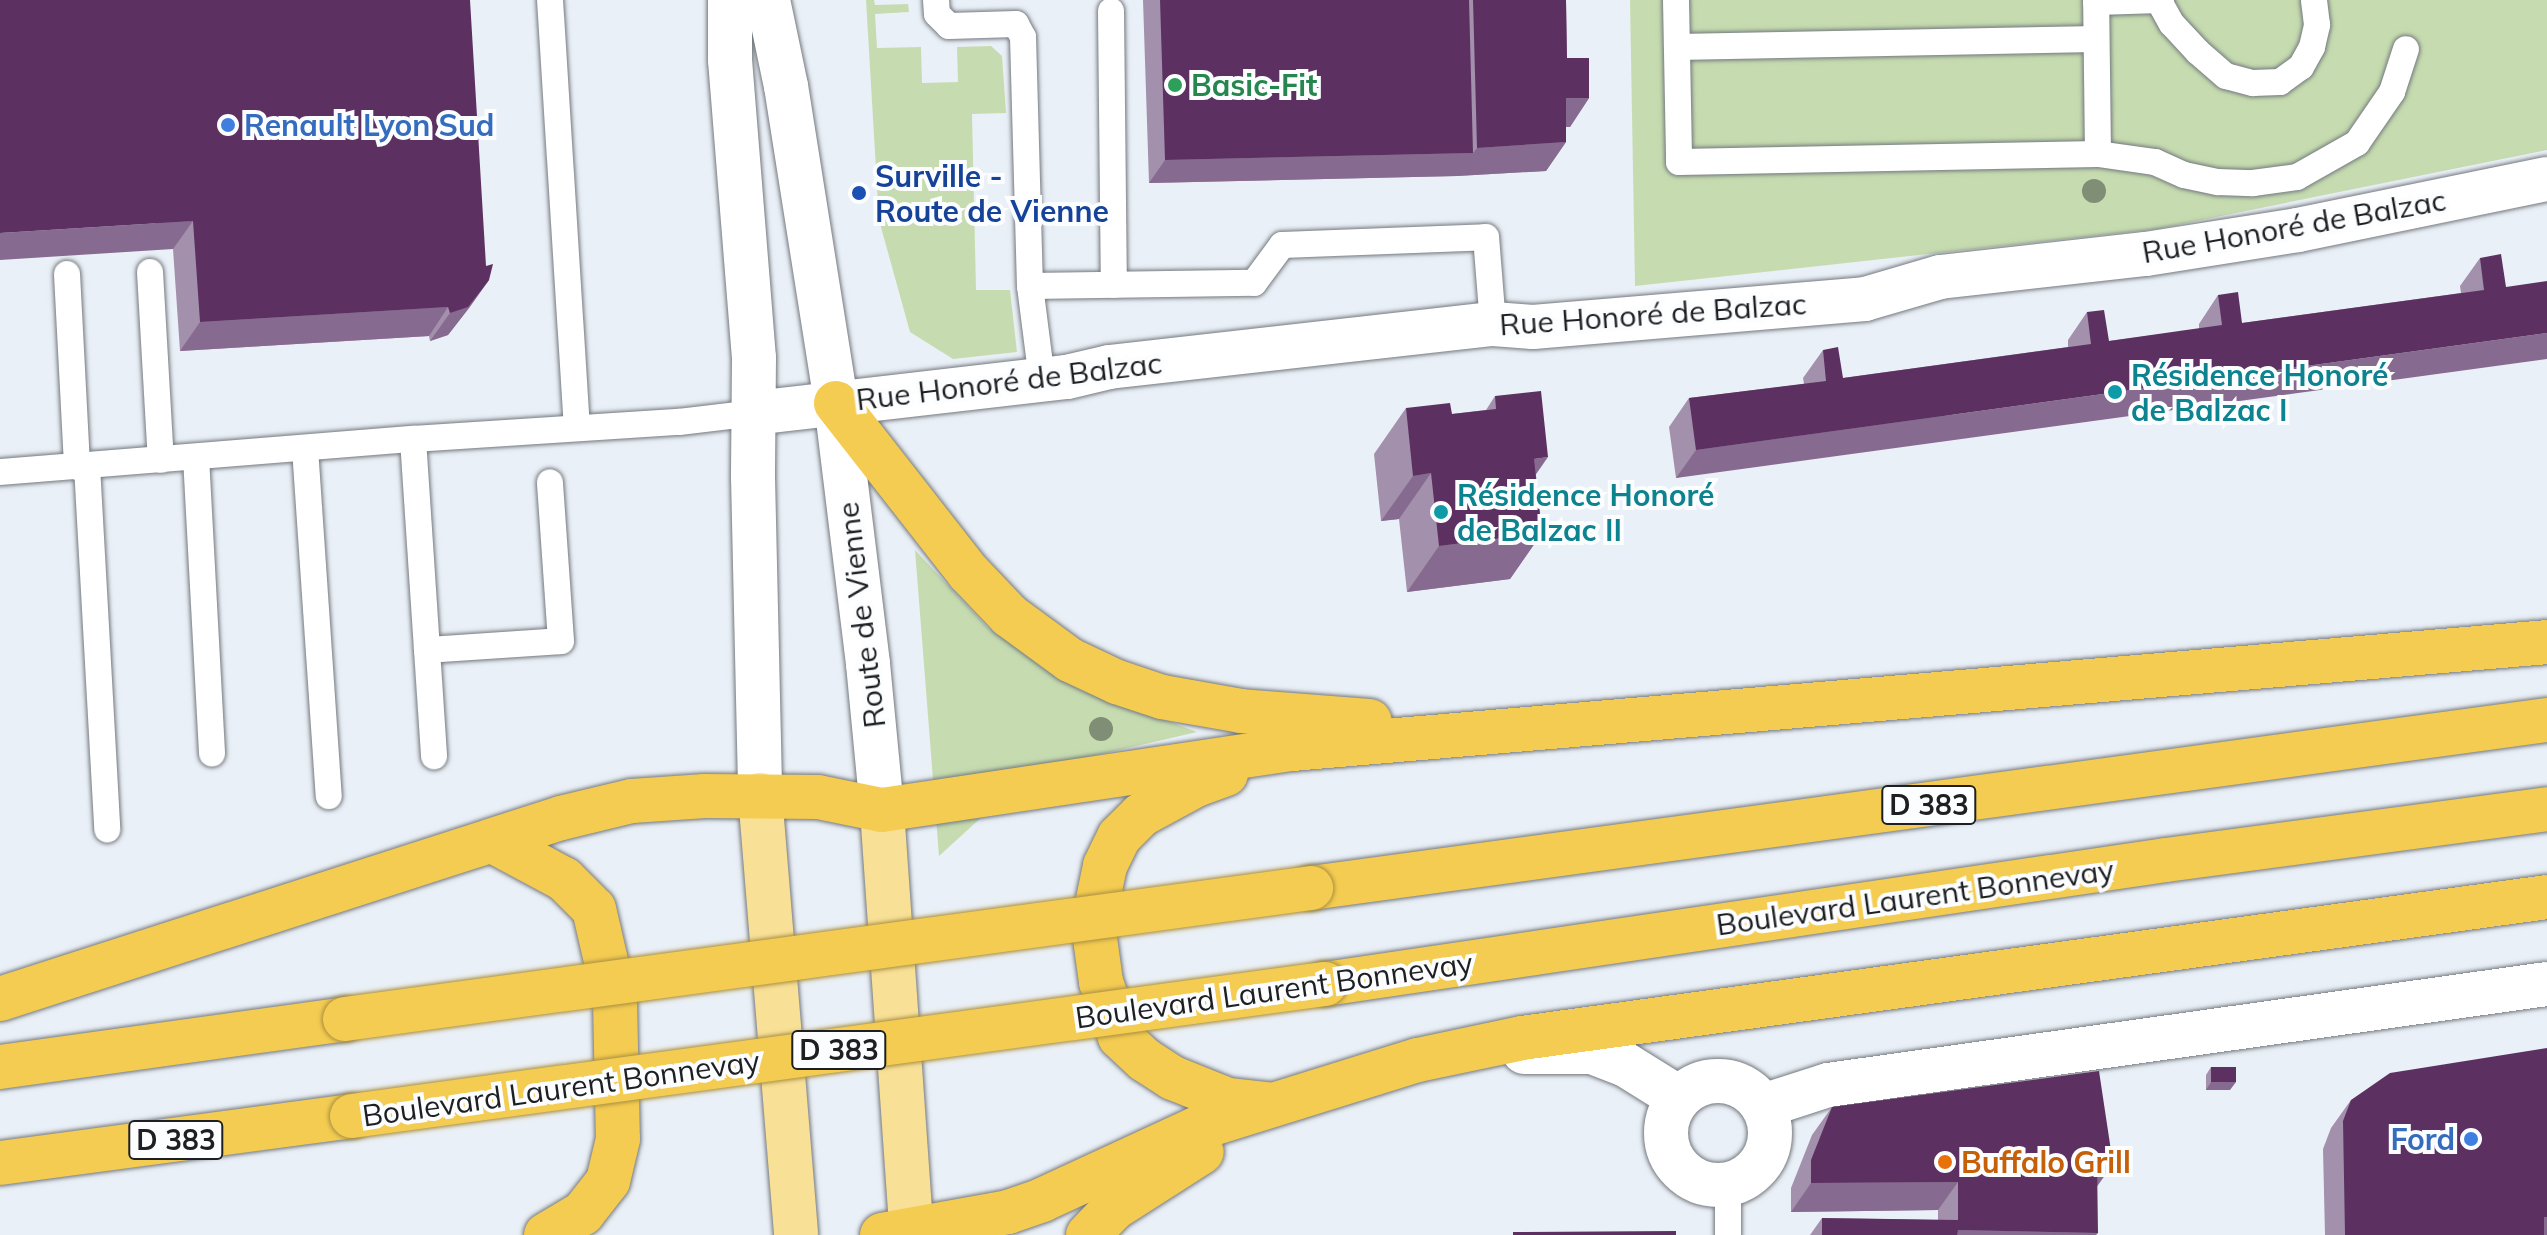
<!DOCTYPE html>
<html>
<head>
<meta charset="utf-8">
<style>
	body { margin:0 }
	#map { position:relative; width:2547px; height:1235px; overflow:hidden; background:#eaf0f7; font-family:Mulish,sans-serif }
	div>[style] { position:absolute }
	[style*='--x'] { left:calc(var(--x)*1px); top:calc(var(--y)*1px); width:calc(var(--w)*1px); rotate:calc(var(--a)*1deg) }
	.green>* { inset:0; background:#c6dcb0 }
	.roads { filter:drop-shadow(0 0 2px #74797f) drop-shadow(0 0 2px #74797f) }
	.lane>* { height:26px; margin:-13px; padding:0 13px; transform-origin:13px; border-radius:13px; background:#fff }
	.street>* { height:44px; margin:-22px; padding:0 22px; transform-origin:22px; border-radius:22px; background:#fff }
	.street>.ring { margin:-22px; padding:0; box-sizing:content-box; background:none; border:44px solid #fff; border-radius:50% }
	.secondary>* { height:44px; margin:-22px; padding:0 22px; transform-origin:22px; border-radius:22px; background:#fff }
	.primary>* { height:44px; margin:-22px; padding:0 22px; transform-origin:22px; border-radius:22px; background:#f8e097 }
	.highway>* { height:44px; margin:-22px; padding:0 22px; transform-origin:22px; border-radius:22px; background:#f4cc51 }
	.bridges { filter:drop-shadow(0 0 2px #a98f41) drop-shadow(0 0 2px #a98f41) }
	.highway-bridge>* { height:44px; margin:-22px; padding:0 22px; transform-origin:22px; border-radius:22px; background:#f4cc51 }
	.trees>* { width:24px; height:24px; margin:-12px; border-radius:50%; background:#808e76 }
	.wall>* { inset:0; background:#a390ac }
	.shaded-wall>* { inset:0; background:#876a8f }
	.building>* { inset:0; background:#5c3162 }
	.dots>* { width:22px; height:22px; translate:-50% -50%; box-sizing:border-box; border:4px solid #fbfdfe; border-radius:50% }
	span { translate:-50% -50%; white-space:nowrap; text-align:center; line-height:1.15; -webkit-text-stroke:8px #fbfdfe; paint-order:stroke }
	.shield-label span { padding:2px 6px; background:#fbfdfe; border:2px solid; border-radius:6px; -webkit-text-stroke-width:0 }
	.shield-label { font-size:28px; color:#1d1f22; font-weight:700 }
	.leisure-label { font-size:30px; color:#27864d; font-weight:700 }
	.left { translate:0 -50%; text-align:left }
	.shop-label { font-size:30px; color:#366cbe; font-weight:700 }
	.right { translate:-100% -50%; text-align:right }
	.transit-label { font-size:30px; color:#164399; font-weight:700 }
	.street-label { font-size:30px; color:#1d1f22 }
	.culture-label { font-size:30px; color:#0d838f; font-weight:700 }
	.food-label { font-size:30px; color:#c56008; font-weight:700 }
</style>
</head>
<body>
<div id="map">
	<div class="green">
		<div style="clip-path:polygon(866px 0,874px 0,875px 5px,908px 4px,909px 12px,875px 14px,877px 48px,921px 47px,922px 83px,958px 82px,957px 47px,991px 46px,1002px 56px,1006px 113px,972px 114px,976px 290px,1010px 290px,1017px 352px,953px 359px,910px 332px,879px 220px)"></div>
		<div style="clip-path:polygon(1630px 0,2547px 0,2547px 150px,2157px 229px,1635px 286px)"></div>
		<div style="clip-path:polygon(915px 550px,988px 628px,1071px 684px,1197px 732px,1063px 763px,1017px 785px,939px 856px)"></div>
	</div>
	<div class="roads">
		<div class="lane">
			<div style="--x:550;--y:0;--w:428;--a:86.4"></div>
			<div style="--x:936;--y:0;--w:14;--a:86"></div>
			<div style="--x:937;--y:14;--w:17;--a:45"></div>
			<div style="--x:949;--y:26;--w:67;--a:-1.7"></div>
			<div style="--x:1016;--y:24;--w:15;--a:62"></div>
			<div style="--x:1023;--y:37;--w:249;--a:88.4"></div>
			<div style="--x:1030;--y:286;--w:95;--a:82.7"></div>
			<div style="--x:1676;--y:0;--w:162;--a:88.9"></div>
			<div style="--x:1679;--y:162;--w:419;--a:-1.1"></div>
			<div style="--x:2098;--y:154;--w:154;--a:-90.7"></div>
			<div style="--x:2159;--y:1;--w:26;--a:61"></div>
			<div style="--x:2172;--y:24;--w:38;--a:47"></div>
			<div style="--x:2198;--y:52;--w:37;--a:41"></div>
			<div style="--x:2226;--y:76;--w:28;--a:15"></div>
			<div style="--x:2253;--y:83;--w:27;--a:-2"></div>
			<div style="--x:2280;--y:82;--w:26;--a:-36"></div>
			<div style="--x:2301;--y:67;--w:23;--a:-61"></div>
			<div style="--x:2312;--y:47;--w:23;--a:-77"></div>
			<div style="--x:2317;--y:25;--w:25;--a:-97"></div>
			<div style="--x:2096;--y:2;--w:65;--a:-1.8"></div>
			<div style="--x:1111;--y:11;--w:274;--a:89.4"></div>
			<div style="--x:1677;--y:47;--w:419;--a:-1.1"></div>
			<div style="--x:2098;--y:154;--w:58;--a:8"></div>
			<div style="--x:2155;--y:162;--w:32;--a:24"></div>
			<div style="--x:2184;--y:175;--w:35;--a:12"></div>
			<div style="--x:2218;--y:182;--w:35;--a:2"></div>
			<div style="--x:2253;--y:183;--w:44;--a:-7.8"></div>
			<div style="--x:2297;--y:177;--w:69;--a:-29.5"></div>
			<div style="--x:2357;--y:143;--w:62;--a:-55.5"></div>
			<div style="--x:2392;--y:92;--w:45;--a:-72"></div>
			<div style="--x:150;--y:272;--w:188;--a:86.7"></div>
			<div style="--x:67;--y:274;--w:193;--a:87"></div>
			<div style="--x:1030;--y:286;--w:224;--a:-0.8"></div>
			<div style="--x:1254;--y:283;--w:47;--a:-53.6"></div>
			<div style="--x:1282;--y:245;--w:204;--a:-2.2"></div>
			<div style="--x:1486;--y:237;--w:87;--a:85.4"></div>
			<div style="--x:413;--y:439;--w:318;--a:86.2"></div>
			<div style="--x:305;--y:448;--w:349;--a:86.1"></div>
			<div style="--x:196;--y:457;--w:297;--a:86.9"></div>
			<div style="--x:87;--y:466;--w:364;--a:86.8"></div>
			<div style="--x:0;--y:472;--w:414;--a:-4.6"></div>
			<div style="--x:413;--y:439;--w:267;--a:-3.7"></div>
			<div style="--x:679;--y:422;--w:76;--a:-6.8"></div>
			<div style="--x:427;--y:650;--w:134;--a:-3.8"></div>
			<div style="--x:561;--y:641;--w:159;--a:-94"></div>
			<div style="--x:1728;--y:1235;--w:51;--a:-90"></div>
		</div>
		<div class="street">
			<div style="--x:754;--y:413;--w:315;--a:-6.6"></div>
			<div style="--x:1067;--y:377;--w:43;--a:-13.4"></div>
			<div style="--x:1109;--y:367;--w:386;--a:-6.4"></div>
			<div style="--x:1493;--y:324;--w:40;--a:4.3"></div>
			<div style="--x:1533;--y:327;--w:333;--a:-4.8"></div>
			<div style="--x:1865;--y:299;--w:78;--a:-16.3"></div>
			<div style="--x:1940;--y:277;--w:207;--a:-6.4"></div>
			<div style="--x:2146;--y:254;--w:154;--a:-9"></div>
			<div style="--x:2298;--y:230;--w:254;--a:-11.6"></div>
			<div style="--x:1524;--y:1052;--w:68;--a:0"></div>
			<div style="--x:1592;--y:1052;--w:36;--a:21"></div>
			<div style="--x:1626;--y:1065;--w:62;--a:31.9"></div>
			<div class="ring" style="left:1666px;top:1081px;width:60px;height:60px"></div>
			<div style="--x:1763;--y:1106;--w:68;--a:-17.9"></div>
			<div style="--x:1828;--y:1085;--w:726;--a:-8"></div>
		</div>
		<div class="secondary">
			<div style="--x:730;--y:0;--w:60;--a:90"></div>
			<div style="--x:730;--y:60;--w:299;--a:85.4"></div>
			<div style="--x:754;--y:358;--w:119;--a:90.5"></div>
			<div style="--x:753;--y:477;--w:318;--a:88.7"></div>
			<div style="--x:768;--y:0;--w:88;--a:78.2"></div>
			<div style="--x:786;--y:86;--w:321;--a:81"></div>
			<div style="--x:836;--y:403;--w:263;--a:83"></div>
			<div style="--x:868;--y:664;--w:147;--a:84.5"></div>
		</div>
		<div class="primary">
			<div style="--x:760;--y:795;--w:441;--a:85.3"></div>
			<div style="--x:882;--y:810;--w:426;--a:86"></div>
		</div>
		<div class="highway">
			<div style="--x:836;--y:403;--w:216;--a:52"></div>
			<div style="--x:969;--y:573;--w:59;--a:46.4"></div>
			<div style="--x:1010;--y:616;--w:74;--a:36.3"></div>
			<div style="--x:1070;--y:660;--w:52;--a:25.1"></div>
			<div style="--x:1117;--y:682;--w:47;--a:18.4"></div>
			<div style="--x:1162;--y:697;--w:80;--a:10"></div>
			<div style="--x:1241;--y:711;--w:129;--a:4.4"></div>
			<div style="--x:1226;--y:774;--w:30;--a:160"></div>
			<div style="--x:1198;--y:784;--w:65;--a:151.5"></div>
			<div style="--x:1141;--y:815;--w:31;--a:135"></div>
			<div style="--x:1119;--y:837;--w:32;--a:116"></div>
			<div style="--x:1105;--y:866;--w:59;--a:101.7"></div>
			<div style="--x:1093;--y:924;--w:59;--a:82.1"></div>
			<div style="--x:1101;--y:982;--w:58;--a:70.9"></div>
			<div style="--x:1120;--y:1037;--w:34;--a:43"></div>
			<div style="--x:1145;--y:1060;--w:33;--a:33"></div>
			<div style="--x:1173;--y:1078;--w:59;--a:21.8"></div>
			<div style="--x:1228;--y:1100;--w:39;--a:6"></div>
			<div style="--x:493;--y:841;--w:81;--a:28.2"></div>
			<div style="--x:564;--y:879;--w:42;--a:45"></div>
			<div style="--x:594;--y:909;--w:93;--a:77"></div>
			<div style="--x:615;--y:1000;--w:139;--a:88.8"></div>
			<div style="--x:618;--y:1139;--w:43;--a:103.4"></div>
			<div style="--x:608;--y:1181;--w:41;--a:128"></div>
			<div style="--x:583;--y:1213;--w:43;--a:149.3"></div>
			<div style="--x:1311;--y:888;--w:1247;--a:-7.74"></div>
			<div style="--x:1325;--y:984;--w:850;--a:-8.39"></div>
			<div style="--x:2166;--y:860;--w:384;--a:-7.6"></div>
			<div style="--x:0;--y:999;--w:589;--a:-17.88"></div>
			<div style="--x:561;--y:818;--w:73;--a:-13.5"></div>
			<div style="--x:632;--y:801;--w:73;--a:-3.9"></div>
			<div style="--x:705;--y:796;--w:113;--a:0.5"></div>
			<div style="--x:818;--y:797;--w:65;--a:11.5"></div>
			<div style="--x:882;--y:810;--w:415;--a:-8.5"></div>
			<div style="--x:1292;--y:749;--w:1260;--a:-4.87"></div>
			<div style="--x:0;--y:1067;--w:348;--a:-7.9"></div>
			<div style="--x:0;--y:1163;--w:355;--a:-7.6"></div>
			<div style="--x:882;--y:1235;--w:128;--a:-10.3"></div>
			<div style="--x:1008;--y:1212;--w:36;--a:-19"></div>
			<div style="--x:1042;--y:1200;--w:170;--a:-24.8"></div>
			<div style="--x:1196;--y:1129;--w:232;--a:-17.3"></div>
			<div style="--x:1418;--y:1060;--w:106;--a:-11.9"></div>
			<div style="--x:1522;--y:1038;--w:1035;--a:-7.83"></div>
			<div style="--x:1088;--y:1235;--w:37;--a:-46"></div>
			<div style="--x:1114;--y:1208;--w:104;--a:-32.5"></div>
		</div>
	</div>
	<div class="bridges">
		<div class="highway-bridge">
			<div style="--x:345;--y:1019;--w:975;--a:-7.72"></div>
			<div style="--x:352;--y:1116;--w:982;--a:-7.73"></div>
		</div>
	</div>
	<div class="trees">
		<div style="left:2094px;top:191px"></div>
		<div style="left:1101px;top:729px"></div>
	</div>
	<div class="wall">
		<div style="clip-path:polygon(0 0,486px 266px,489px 280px,469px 308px,448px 335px,430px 341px,429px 336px,180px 351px,173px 249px)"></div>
		<div style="clip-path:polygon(1143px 0,1566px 0,1567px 58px,1589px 98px,1570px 127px,1566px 127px,1566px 142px,1546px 171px,1457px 176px,1149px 183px)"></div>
		<div style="clip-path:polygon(2480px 258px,2506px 287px,1676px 478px,1669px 427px,1689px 398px,1804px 384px,1803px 378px,1823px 350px,1843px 378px,2068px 347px,2068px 340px,2087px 312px,2109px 341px,2199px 329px,2199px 324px,2218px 295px,2242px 323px,2461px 293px,2460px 286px)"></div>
		<div style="clip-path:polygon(1495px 396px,1536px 475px,1542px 533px,1510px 579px,1407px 592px,1399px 519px,1381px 521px,1374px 454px,1406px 408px,1452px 414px,1486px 410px)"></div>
		<div style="clip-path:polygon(2211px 1067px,2230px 1090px,2206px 1090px,2206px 1075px)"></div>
		<div style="clip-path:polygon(2351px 1100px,2547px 1235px,2325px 1235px,2323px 1149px,2331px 1128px)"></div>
		<div style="clip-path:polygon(1832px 1107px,2113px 1164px,2097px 1186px,2096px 1235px,1810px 1235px,1822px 1218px,1938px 1220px,1938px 1210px,1791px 1212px,1791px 1188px,1812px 1135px)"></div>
	</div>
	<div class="shaded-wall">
		<div style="clip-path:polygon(1566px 98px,1589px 98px,1570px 127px,1546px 127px)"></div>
		<div style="clip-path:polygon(1566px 142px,1546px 171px,1457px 176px,1149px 183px,1165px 160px,1473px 153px,1477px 148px)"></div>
		<div style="clip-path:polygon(193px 221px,173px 249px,0 260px,0 233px)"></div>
		<div style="clip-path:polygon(489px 280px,469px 308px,448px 335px,430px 341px,450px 313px)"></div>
		<div style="clip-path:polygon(448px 307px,429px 336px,180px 351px,200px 322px)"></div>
		<div style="clip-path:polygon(2547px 333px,2547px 359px,1676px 478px,1696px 450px)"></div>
		<div style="clip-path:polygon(1548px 457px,1516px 503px,1534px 459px)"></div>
		<div style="clip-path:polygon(1431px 473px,1399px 519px,1381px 521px,1413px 476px)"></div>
		<div style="clip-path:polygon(1542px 533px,1510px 579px,1407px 592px,1439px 546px)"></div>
		<div style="clip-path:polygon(2211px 1082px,2236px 1082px,2230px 1090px,2206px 1090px)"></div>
		<div style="clip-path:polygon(2097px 1163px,2113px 1164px,2093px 1192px)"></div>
		<div style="clip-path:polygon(1958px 1182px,1938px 1210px,1791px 1212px,1811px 1183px)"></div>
		<div style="clip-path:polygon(2544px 1217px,2547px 1217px,2547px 1235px,2531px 1235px)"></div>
		<div style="clip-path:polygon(1958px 1230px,2098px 1233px,2096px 1235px,1954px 1235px)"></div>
	</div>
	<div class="building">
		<div style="clip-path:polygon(0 0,470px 0,486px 266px,493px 264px,489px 280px,468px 307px,450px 313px,448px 307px,200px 322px,193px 221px,0 233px)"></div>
		<div style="clip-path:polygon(1160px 0,1469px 0,1473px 153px,1165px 160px)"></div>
		<div style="clip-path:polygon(1473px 0,1566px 0,1567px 58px,1589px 58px,1589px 98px,1566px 98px,1566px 142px,1477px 148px)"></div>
		<div style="clip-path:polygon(2501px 254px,2506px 287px,2547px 281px,2547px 333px,1696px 450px,1689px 398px,1826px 381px,1823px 350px,1838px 347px,1843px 378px,2091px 344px,2087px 312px,2104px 310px,2109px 341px,2222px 325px,2218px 295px,2238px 292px,2242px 323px,2484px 290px,2480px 258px)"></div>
		<div style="clip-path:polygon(1541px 391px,1548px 457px,1534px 459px,1542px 533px,1439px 546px,1431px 473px,1413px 476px,1406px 408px,1450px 403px,1452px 414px,1496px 409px,1495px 396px)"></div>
		<div style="clip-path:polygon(2547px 1048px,2547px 1217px,2544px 1217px,2544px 1235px,2345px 1235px,2343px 1121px,2351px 1100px,2390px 1073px)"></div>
		<div style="clip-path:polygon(2211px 1067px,2236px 1067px,2236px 1082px,2211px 1082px)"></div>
		<div style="clip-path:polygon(2099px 1071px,2113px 1164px,2097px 1163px,2098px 1233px,1958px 1230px,1957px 1235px,1822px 1235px,1822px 1218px,1958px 1220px,1958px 1182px,1811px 1183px,1811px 1160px,1832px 1107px)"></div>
		<div style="clip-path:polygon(1676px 1231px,1676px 1235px,1513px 1235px,1513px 1232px)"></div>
	</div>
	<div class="dots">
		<div style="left:1175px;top:85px;background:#2e9e5b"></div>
		<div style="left:228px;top:125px;background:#3f7fe0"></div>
		<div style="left:859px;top:193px;background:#1a4fb4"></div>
		<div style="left:2115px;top:392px;background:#0f9aa8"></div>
		<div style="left:1441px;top:512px;background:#0f9aa8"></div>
		<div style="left:2471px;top:1139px;background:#3f7fe0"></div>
		<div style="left:1945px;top:1162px;background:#e8710a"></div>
	</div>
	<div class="shield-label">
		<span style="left:1929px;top:805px">D 383</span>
		<span style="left:839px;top:1050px">D 383</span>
		<span style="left:176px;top:1140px">D 383</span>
	</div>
	<div class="leisure-label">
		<span class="left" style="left:1191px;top:85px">Basic-Fit</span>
	</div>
	<div class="shop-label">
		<span class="left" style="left:244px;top:125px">Renault Lyon Sud</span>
		<span class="right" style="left:2455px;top:1139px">Ford</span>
	</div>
	<div class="transit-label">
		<span class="left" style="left:875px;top:193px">Surville -<br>Route de Vienne</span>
	</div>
	<div class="street-label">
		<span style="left:2294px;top:226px;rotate:-10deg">Rue Honoré de Balzac</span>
		<span style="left:1653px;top:314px;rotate:-4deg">Rue Honoré de Balzac</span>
		<span style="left:1009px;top:381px;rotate:-7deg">Rue Honoré de Balzac</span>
		<span style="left:861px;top:615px;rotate:-97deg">Route de Vienne</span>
		<span style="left:1915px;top:897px;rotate:-8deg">Boulevard Laurent Bonnevay</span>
		<span style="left:1274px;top:990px;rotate:-8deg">Boulevard Laurent Bonnevay</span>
		<span style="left:561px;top:1088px;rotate:-8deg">Boulevard Laurent Bonnevay</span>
	</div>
	<div class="culture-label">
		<span class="left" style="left:2131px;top:392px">Résidence Honoré<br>de Balzac I</span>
		<span class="left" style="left:1457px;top:512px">Résidence Honoré<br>de Balzac II</span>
	</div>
	<div class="food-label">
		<span class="left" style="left:1961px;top:1162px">Buffalo Grill</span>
	</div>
</div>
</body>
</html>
